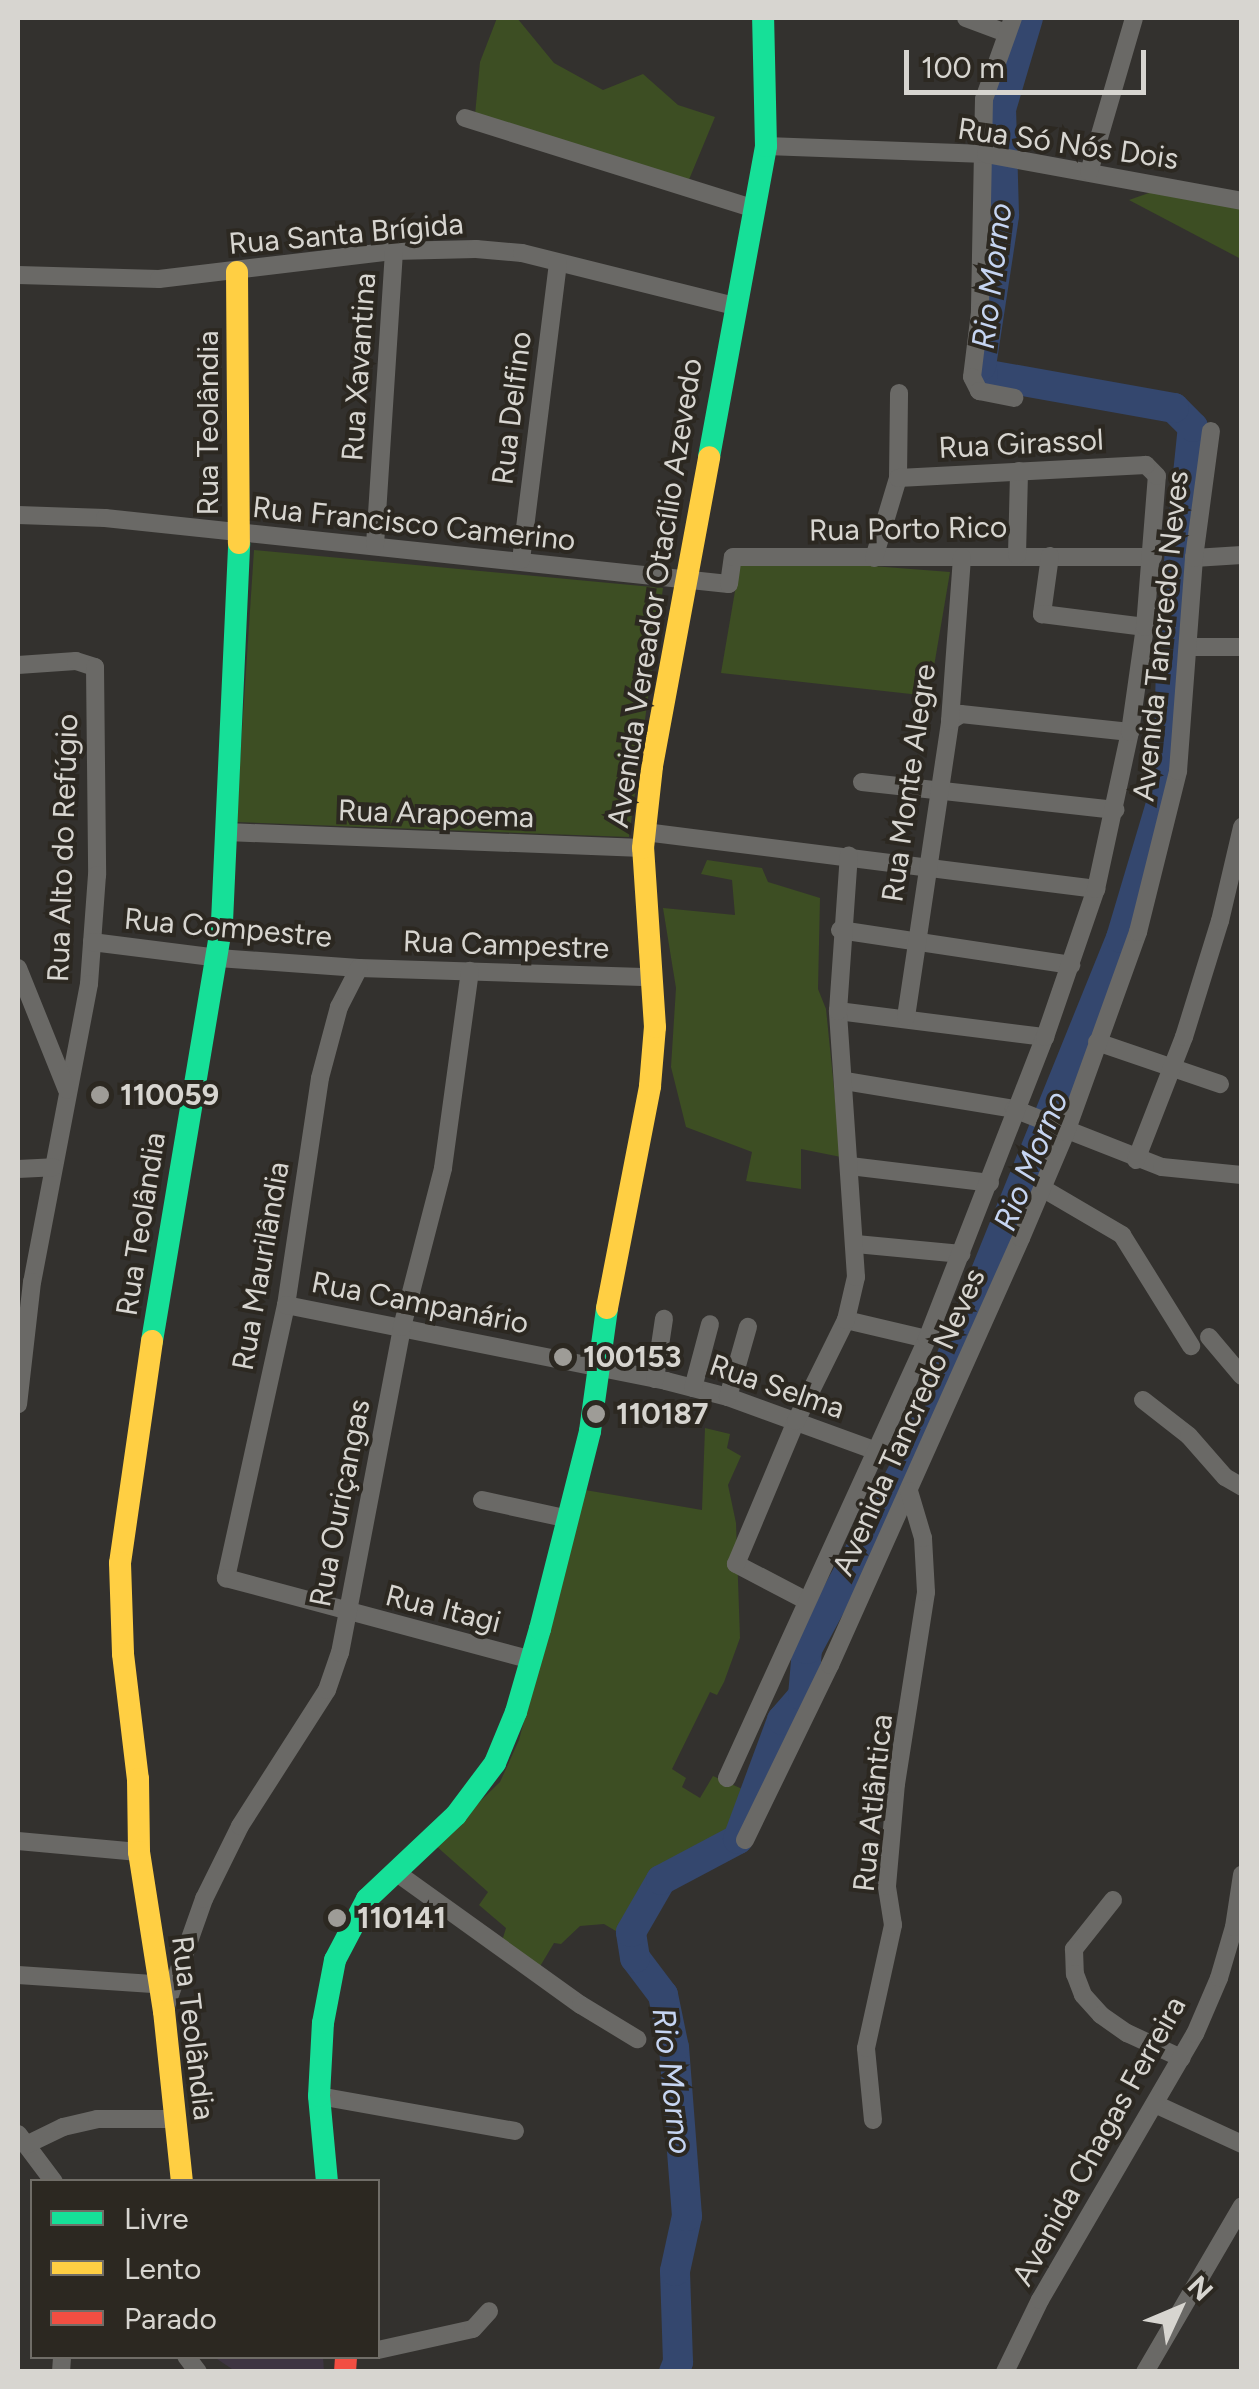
<!DOCTYPE html>
<html>
<head>
<meta charset="utf-8">
<style>
	body { margin:0 }
	#map { position:relative; width:1259px; height:2389px; overflow:hidden; background:#33312e; font-family:Figtree,sans-serif }
	div>[style] { position:absolute }
	[style*='--x'] { left:calc(var(--x)*1px); top:calc(var(--y)*1px); width:calc(var(--w)*1px); rotate:calc(var(--a)*1deg) }
	.education>* { inset:0; background:#3e3542 }
	.green>* { inset:0; background:#3d4e23 }
	.river>* { height:30px; margin:-15px; padding:0 15px; transform-origin:15px; border-radius:15px; background:#34476e }
	.street>* { height:18px; margin:-9px; padding:0 9px; transform-origin:9px; border-radius:9px; background:#6a6966 }
	.fast>* { height:22px; margin:-11px; padding:0 11px; transform-origin:11px; border-radius:11px; background:#16e098 }
	.slow>* { height:22px; margin:-11px; padding:0 11px; transform-origin:11px; border-radius:11px; background:#ffcf43 }
	.jam>* { height:22px; margin:-11px; padding:0 11px; transform-origin:11px; border-radius:11px; background:#f24e42 }
	.dots>* { width:28px; height:28px; translate:-50% -50%; box-sizing:border-box; border:5px solid #2c2821; border-radius:50% }
	span { translate:-50% -50%; white-space:nowrap; text-align:center; line-height:1.15; -webkit-text-stroke:8px #2c2821; paint-order:stroke }
	.street-label { font-size:30px; color:#d7d5d0 }
	.poi-label { font-size:30px; color:#d7d5d0; font-weight:700 }
	.left { translate:0 -50%; text-align:left }
	.water-label { font-size:32px; color:#c6d5f2; font-style:italic }
	.frame { position:absolute; inset:0; border:20px solid #d7d5d0; pointer-events:none }
	.legend { position:absolute; left:30px; top:2179px; width:350px; height:180px; box-sizing:border-box; background:#2c2821; border:2px solid #706d67; margin:0; padding:12px 18px; list-style:none; font-size:30px; color:#d7d5d0 }
	.legend li { display:flex; align-items:center; gap:20px; height:50px }
	.legend b { width:50px; border:2px solid #706d67 }
	.north { position:absolute; left:1129px; top:2259px; width:100px; height:100px; -webkit-text-stroke:8px #2c2821; paint-order:stroke; rotate:46deg; font-size:28px; font-weight:700; line-height:40px; text-align:center; color:#d7d5d0 }
	.north::after { content:''; display:block; margin:auto; width:35px; height:45px; background:#d7d5d0; clip-path:polygon(50% 0,100% 100%,50% 72%,0 100%) }
	.scale { position:absolute; left:904px; top:50px; width:242px; height:45px; box-sizing:border-box; border:5px solid #d7d5d0; border-top:0; padding-left:12px; font-size:30px; line-height:35px; white-space:nowrap; color:#d7d5d0; -webkit-text-stroke:8px #2c2821; paint-order:stroke }
</style>
</head>
<body>
<div id="map">
	<div class="education">
		<div style="clip-path:polygon(214px 2357px,323px 2357px,324px 2371px,235px 2371px)"></div>
	</div>
	<div class="green">
		<div style="clip-path:polygon(497px 18px,517px 18px,554px 63px,603px 90px,643px 74px,678px 105px,715px 117px,688px 182px,475px 115px,480px 62px)"></div>
		<div style="clip-path:polygon(1163px 188px,1241px 194px,1241px 259px,1129px 200px)"></div>
		<div style="clip-path:polygon(254px 550px,663px 588px,629px 837px,236px 822px)"></div>
		<div style="clip-path:polygon(741px 556px,950px 572px,929px 696px,721px 673px)"></div>
		<div style="clip-path:polygon(707px 860px,762px 868px,768px 882px,820px 898px,818px 989px,826px 1009px,841px 1157px,801px 1149px,801px 1189px,746px 1181px,752px 1152px,686px 1127px,671px 1067px,676px 988px,663px 908px,735px 915px,732px 880px,701px 874px)"></div>
		<div style="clip-path:polygon(705px 1428px,730px 1434px,727px 1448px,741px 1456px,728px 1485px,736px 1523px,740px 1638px,724px 1682px,717px 1695px,710px 1692px,672px 1769px,686px 1778px,682px 1787px,700px 1798px,713px 1776px,749px 1792px,732px 1837px,661px 1872px,621px 1934px,604px 1924px,580px 1926px,561px 1944px,554px 1943px,539px 1968px,502px 1941px,506px 1928px,479px 1905px,488px 1892px,435px 1845px,500px 1782px,519px 1740px,585px 1490px,702px 1510px)"></div>
	</div>
	<div class="river">
		<div style="--x:674;--y:2372;--w:11;--a:-68"></div>
		<div style="--x:678;--y:2362;--w:91;--a:-91.9"></div>
		<div style="--x:675;--y:2271;--w:56;--a:-77.7"></div>
		<div style="--x:687;--y:2216;--w:169;--a:-94.4"></div>
		<div style="--x:674;--y:2048;--w:54;--a:-101.7"></div>
		<div style="--x:663;--y:1995;--w:46;--a:-127.1"></div>
		<div style="--x:635;--y:1958;--w:26;--a:-99"></div>
		<div style="--x:631;--y:1932;--w:60;--a:-60"></div>
		<div style="--x:661;--y:1880;--w:87;--a:-28"></div>
		<div style="--x:738;--y:1839;--w:127;--a:-69.7"></div>
		<div style="--x:782;--y:1720;--w:32;--a:-49"></div>
		<div style="--x:803;--y:1696;--w:47;--a:-85.1"></div>
		<div style="--x:807;--y:1649;--w:218;--a:-61.6"></div>
		<div style="--x:911;--y:1457;--w:560;--a:-67.97"></div>
		<div style="--x:1121;--y:938;--w:165;--a:-73.4"></div>
		<div style="--x:1168;--y:780;--w:151;--a:-88.5"></div>
		<div style="--x:1172;--y:629;--w:203;--a:-84.1"></div>
		<div style="--x:1193;--y:427;--w:27;--a:-135"></div>
		<div style="--x:1174;--y:408;--w:194;--a:-169.9"></div>
		<div style="--x:983;--y:374;--w:8;--a:-104"></div>
		<div style="--x:981;--y:366;--w:153;--a:-81.3"></div>
		<div style="--x:1004;--y:215;--w:106;--a:-91.6"></div>
		<div style="--x:1001;--y:109;--w:95;--a:-73.5"></div>
	</div>
	<div class="street">
		<div style="--x:966;--y:18;--w:43;--a:20.6"></div>
		<div style="--x:1013;--y:18;--w:86;--a:109.7"></div>
		<div style="--x:984;--y:99;--w:213;--a:91.1"></div>
		<div style="--x:980;--y:312;--w:65;--a:97"></div>
		<div style="--x:972;--y:377;--w:16;--a:63"></div>
		<div style="--x:979;--y:391;--w:36;--a:11"></div>
		<div style="--x:465;--y:118;--w:302;--a:17.4"></div>
		<div style="--x:766;--y:146;--w:220;--a:2.1"></div>
		<div style="--x:986;--y:154;--w:260;--a:10.4"></div>
		<div style="--x:1089;--y:172;--w:160;--a:-73.7"></div>
		<div style="--x:18;--y:275;--w:141;--a:1.6"></div>
		<div style="--x:159;--y:279;--w:237;--a:-6.8"></div>
		<div style="--x:394;--y:251;--w:82;--a:-1.4"></div>
		<div style="--x:476;--y:249;--w:46;--a:5"></div>
		<div style="--x:522;--y:253;--w:219;--a:14"></div>
		<div style="--x:18;--y:515;--w:87;--a:2"></div>
		<div style="--x:105;--y:518;--w:627;--a:6.04"></div>
		<div style="--x:729;--y:584;--w:27;--a:-82"></div>
		<div style="--x:733;--y:557;--w:420;--a:0"></div>
		<div style="--x:375;--y:545;--w:295;--a:-86.3"></div>
		<div style="--x:1017;--y:555;--w:84;--a:-88.6"></div>
		<div style="--x:1050;--y:556;--w:59;--a:97.9"></div>
		<div style="--x:1042;--y:614;--w:104;--a:7.2"></div>
		<div style="--x:874;--y:558;--w:84;--a:-73.3"></div>
		<div style="--x:898;--y:478;--w:85;--a:-89.3"></div>
		<div style="--x:1194;--y:558;--w:48;--a:-3.6"></div>
		<div style="--x:521;--y:560;--w:299;--a:-82.9"></div>
		<div style="--x:1188;--y:647;--w:54;--a:0"></div>
		<div style="--x:18;--y:665;--w:58;--a:-3.9"></div>
		<div style="--x:76;--y:661;--w:20;--a:18"></div>
		<div style="--x:95;--y:667;--w:208;--a:89.4"></div>
		<div style="--x:97;--y:875;--w:109;--a:94.2"></div>
		<div style="--x:89;--y:984;--w:303;--a:100.8"></div>
		<div style="--x:32;--y:1282;--w:123;--a:96.5"></div>
		<div style="--x:950;--y:721;--w:13;--a:-32"></div>
		<div style="--x:961;--y:714;--w:170;--a:6.1"></div>
		<div style="--x:862;--y:782;--w:255;--a:6.3"></div>
		<div style="--x:226;--y:832;--w:417;--a:2.2"></div>
		<div style="--x:645;--y:832;--w:455;--a:7.2"></div>
		<div style="--x:840;--y:930;--w:234;--a:8.6"></div>
		<div style="--x:92;--y:942;--w:127;--a:7.2"></div>
		<div style="--x:218;--y:958;--w:141;--a:4.1"></div>
		<div style="--x:359;--y:968;--w:292;--a:1.8"></div>
		<div style="--x:18;--y:968;--w:131;--a:68.1"></div>
		<div style="--x:359;--y:968;--w:44;--a:117.1"></div>
		<div style="--x:339;--y:1007;--w:73;--a:105"></div>
		<div style="--x:320;--y:1078;--w:230;--a:98.5"></div>
		<div style="--x:286;--y:1305;--w:280;--a:102.4"></div>
		<div style="--x:226;--y:1578;--w:316;--a:15"></div>
		<div style="--x:838;--y:1011;--w:209;--a:7.2"></div>
		<div style="--x:906;--y:1017;--w:299;--a:-81.5"></div>
		<div style="--x:950;--y:721;--w:164;--a:-85.8"></div>
		<div style="--x:1097;--y:1042;--w:130;--a:18.9"></div>
		<div style="--x:845;--y:1081;--w:171;--a:9.4"></div>
		<div style="--x:1014;--y:1109;--w:159;--a:21.4"></div>
		<div style="--x:1162;--y:1167;--w:80;--a:5.7"></div>
		<div style="--x:1136;--y:1160;--w:132;--a:-68.7"></div>
		<div style="--x:1184;--y:1037;--w:121;--a:-72.8"></div>
		<div style="--x:1220;--y:921;--w:97;--a:-76.8"></div>
		<div style="--x:850;--y:1166;--w:141;--a:6.9"></div>
		<div style="--x:18;--y:1169;--w:35;--a:-3"></div>
		<div style="--x:1042;--y:1188;--w:93;--a:30.4"></div>
		<div style="--x:1122;--y:1235;--w:131;--a:58.1"></div>
		<div style="--x:856;--y:1244;--w:106;--a:5.4"></div>
		<div style="--x:286;--y:1305;--w:388;--a:11.3"></div>
		<div style="--x:666;--y:1381;--w:64;--a:14.5"></div>
		<div style="--x:728;--y:1397;--w:155;--a:20"></div>
		<div style="--x:846;--y:1320;--w:83;--a:13.2"></div>
		<div style="--x:1209;--y:1337;--w:51;--a:49.8"></div>
		<div style="--x:655;--y:1379;--w:61;--a:-81.5"></div>
		<div style="--x:693;--y:1388;--w:66;--a:-75.1"></div>
		<div style="--x:728;--y:1397;--w:73;--a:-74.1"></div>
		<div style="--x:1143;--y:1400;--w:58;--a:38"></div>
		<div style="--x:1189;--y:1436;--w:55;--a:48.7"></div>
		<div style="--x:1225;--y:1477;--w:20;--a:30"></div>
		<div style="--x:482;--y:1500;--w:89;--a:12.3"></div>
		<div style="--x:805;--y:1600;--w:78;--a:-152.4"></div>
		<div style="--x:736;--y:1564;--w:155;--a:-67.2"></div>
		<div style="--x:796;--y:1421;--w:113;--a:-63.7"></div>
		<div style="--x:846;--y:1320;--w:44;--a:-76.9"></div>
		<div style="--x:856;--y:1277;--w:267;--a:-93.9"></div>
		<div style="--x:838;--y:1011;--w:156;--a:-86"></div>
		<div style="--x:727;--y:1778;--w:482;--a:-65.5"></div>
		<div style="--x:927;--y:1339;--w:324;--a:-68.7"></div>
		<div style="--x:1045;--y:1037;--w:157;--a:-71"></div>
		<div style="--x:1096;--y:889;--w:161;--a:-77.8"></div>
		<div style="--x:1130;--y:732;--w:106;--a:-81.9"></div>
		<div style="--x:1145;--y:627;--w:151;--a:-85.5"></div>
		<div style="--x:1157;--y:476;--w:16;--a:-135"></div>
		<div style="--x:1146;--y:465;--w:248;--a:177"></div>
		<div style="--x:745;--y:1840;--w:195;--a:-64.1"></div>
		<div style="--x:830;--y:1665;--w:468;--a:-65.9"></div>
		<div style="--x:1021;--y:1238;--w:115;--a:-67"></div>
		<div style="--x:1066;--y:1132;--w:213;--a:-70.2"></div>
		<div style="--x:1138;--y:932;--w:166;--a:-76"></div>
		<div style="--x:1178;--y:771;--w:214;--a:-85.7"></div>
		<div style="--x:1194;--y:558;--w:128;--a:-82.4"></div>
		<div style="--x:18;--y:1841;--w:121;--a:5.2"></div>
		<div style="--x:397;--y:1873;--w:226;--a:35.7"></div>
		<div style="--x:581;--y:2005;--w:66;--a:31.3"></div>
		<div style="--x:1113;--y:1900;--w:63;--a:128.5"></div>
		<div style="--x:1074;--y:1949;--w:25;--a:88"></div>
		<div style="--x:1075;--y:1974;--w:22;--a:69"></div>
		<div style="--x:1083;--y:1995;--w:27;--a:48"></div>
		<div style="--x:1101;--y:2015;--w:32;--a:35"></div>
		<div style="--x:1127;--y:2033;--w:60;--a:24.8"></div>
		<div style="--x:18;--y:1975;--w:150;--a:3.8"></div>
		<div style="--x:165;--y:2009;--w:117;--a:-70.5"></div>
		<div style="--x:204;--y:1899;--w:81;--a:-63.7"></div>
		<div style="--x:240;--y:1826;--w:161;--a:-57.4"></div>
		<div style="--x:327;--y:1690;--w:39;--a:-71"></div>
		<div style="--x:340;--y:1653;--w:332;--a:-79.2"></div>
		<div style="--x:402;--y:1327;--w:164;--a:-75.5"></div>
		<div style="--x:443;--y:1168;--w:199;--a:-82.2"></div>
		<div style="--x:319;--y:2096;--w:199;--a:10.1"></div>
		<div style="--x:1155;--y:2104;--w:96;--a:24.7"></div>
		<div style="--x:873;--y:2120;--w:72;--a:-95.6"></div>
		<div style="--x:866;--y:2048;--w:126;--a:-77.6"></div>
		<div style="--x:893;--y:1925;--w:39;--a:-99"></div>
		<div style="--x:887;--y:1886;--w:102;--a:-85"></div>
		<div style="--x:896;--y:1784;--w:194;--a:-81.1"></div>
		<div style="--x:926;--y:1592;--w:54;--a:-93.2"></div>
		<div style="--x:923;--y:1538;--w:49;--a:-106.6"></div>
		<div style="--x:18;--y:2134;--w:60;--a:53.1"></div>
		<div style="--x:26;--y:2145;--w:41;--a:-25.9"></div>
		<div style="--x:63;--y:2127;--w:35;--a:-13"></div>
		<div style="--x:97;--y:2119;--w:78;--a:0"></div>
		<div style="--x:378;--y:2350;--w:97;--a:-12.5"></div>
		<div style="--x:473;--y:2329;--w:24;--a:-48"></div>
		<div style="--x:186;--y:2356;--w:20;--a:53"></div>
		<div style="--x:61;--y:2372;--w:16;--a:-86"></div>
		<div style="--x:1005;--y:2372;--w:80;--a:-64.1"></div>
		<div style="--x:1040;--y:2300;--w:308;--a:-59.8"></div>
		<div style="--x:1195;--y:2034;--w:61;--a:-66.8"></div>
		<div style="--x:1219;--y:1978;--w:53;--a:-73.6"></div>
		<div style="--x:1234;--y:1927;--w:53;--a:-81.3"></div>
		<div style="--x:1145;--y:2372;--w:192;--a:-59.7"></div>
	</div>
	<div class="fast">
		<div style="--x:709;--y:457;--w:316;--a:-79.6"></div>
		<div style="--x:766;--y:146;--w:128;--a:-91.3"></div>
		<div style="--x:152;--y:1341;--w:425;--a:-80.5"></div>
		<div style="--x:222;--y:922;--w:379;--a:-87.4"></div>
		<div style="--x:327;--y:2182;--w:86;--a:-95.3"></div>
		<div style="--x:319;--y:2096;--w:73;--a:-86.9"></div>
		<div style="--x:323;--y:2023;--w:64;--a:-79.2"></div>
		<div style="--x:335;--y:1960;--w:69;--a:-62.3"></div>
		<div style="--x:367;--y:1899;--w:122;--a:-43.3"></div>
		<div style="--x:456;--y:1815;--w:65;--a:-53.1"></div>
		<div style="--x:495;--y:1763;--w:55;--a:-67.6"></div>
		<div style="--x:516;--y:1712;--w:86;--a:-73.9"></div>
		<div style="--x:540;--y:1629;--w:204;--a:-75.8"></div>
		<div style="--x:590;--y:1431;--w:124;--a:-82.1"></div>
	</div>
	<div class="slow">
		<div style="--x:237;--y:272;--w:271;--a:89.6"></div>
		<div style="--x:607;--y:1308;--w:226;--a:-79"></div>
		<div style="--x:650;--y:1086;--w:59;--a:-85.2"></div>
		<div style="--x:655;--y:1027;--w:179;--a:-93.8"></div>
		<div style="--x:643;--y:848;--w:82;--a:-83.7"></div>
		<div style="--x:652;--y:766;--w:314;--a:-79.5"></div>
		<div style="--x:152;--y:1341;--w:224;--a:98.2"></div>
		<div style="--x:120;--y:1563;--w:91;--a:88.1"></div>
		<div style="--x:123;--y:1654;--w:126;--a:83.2"></div>
		<div style="--x:138;--y:1779;--w:73;--a:89.2"></div>
		<div style="--x:139;--y:1852;--w:161;--a:81.1"></div>
		<div style="--x:164;--y:2011;--w:172;--a:84"></div>
	</div>
	<div class="jam">
		<div style="--x:345;--y:2372;--w:16;--a:-86"></div>
	</div>
	<div class="dots">
		<div style="left:100px;top:1095px;background:#9e9c97"></div>
		<div style="left:563px;top:1357px;background:#9e9c97"></div>
		<div style="left:596px;top:1414px;background:#9e9c97"></div>
		<div style="left:337px;top:1918px;background:#9e9c97"></div>
	</div>
	<div class="street-label">
		<span style="left:1068px;top:144px;rotate:8deg">Rua Só Nós Dois</span>
		<span style="left:346px;top:234px;rotate:-5deg">Rua Santa Brígida</span>
		<span style="left:359px;top:367px;rotate:-86deg">Rua Xavantina</span>
		<span style="left:512px;top:408px;rotate:-83deg">Rua Delfino</span>
		<span style="left:208px;top:423px;rotate:-90deg">Rua Teolândia</span>
		<span style="left:1021px;top:444px;rotate:-3deg">Rua Girassol</span>
		<span style="left:414px;top:524px;rotate:6deg">Rua Francisco Camerino</span>
		<span style="left:908px;top:529px;rotate:-1deg">Rua Porto Rico</span>
		<span style="left:655px;top:593px;rotate:-81deg">Avenida Vereador Otacílio Azevedo</span>
		<span style="left:1161px;top:636px;rotate:-84deg">Avenida Tancredo Neves</span>
		<span style="left:909px;top:783px;rotate:-82deg">Rua Monte Alegre</span>
		<span style="left:436px;top:814px;rotate:2deg">Rua Arapoema</span>
		<span style="left:63px;top:848px;rotate:-88deg">Rua Alto do Refúgio</span>
		<span style="left:228px;top:928px;rotate:5deg">Rua Compestre</span>
		<span style="left:506px;top:945px;rotate:2deg">Rua Campestre</span>
		<span style="left:141px;top:1224px;rotate:-81deg">Rua Teolândia</span>
		<span style="left:261px;top:1266px;rotate:-80deg">Rua Maurilândia</span>
		<span style="left:420px;top:1303px;rotate:11deg">Rua Campanário</span>
		<span style="left:777px;top:1387px;rotate:19deg">Rua Selma</span>
		<span style="left:909px;top:1422px;rotate:-66deg">Avenida Tancredo Neves</span>
		<span style="left:340px;top:1503px;rotate:-79deg">Rua Ouriçangas</span>
		<span style="left:443px;top:1609px;rotate:14deg">Rua Itagi</span>
		<span style="left:873px;top:1803px;rotate:-84deg">Rua Atlântica</span>
		<span style="left:193px;top:2028px;rotate:83deg">Rua Teolândia</span>
		<span style="left:1099px;top:2141px;rotate:-61deg">Avenida Chagas Ferreira</span>
	</div>
	<div class="poi-label">
		<span class="left" style="left:120px;top:1095px">110059</span>
		<span class="left" style="left:583px;top:1357px">100153</span>
		<span class="left" style="left:616px;top:1414px">110187</span>
		<span class="left" style="left:357px;top:1918px">110141</span>
	</div>
	<div class="water-label">
		<span style="left:992px;top:276px;rotate:-83deg">Rio Morno</span>
		<span style="left:1031px;top:1161px;rotate:-68deg">Rio Morno</span>
		<span style="left:672px;top:2081px;rotate:83deg">Rio Morno</span>
	</div>
	<div class="frame"></div>
	<ul class="legend">
	<li><b style="height:12px;background:#16e098"></b>Livre</li>
	<li><b style="height:12px;background:#ffcf43"></b>Lento</li>
	<li><b style="height:12px;background:#f24e42"></b>Parado</li>
	</ul>
	<div class="north">N</div>
	<div class="scale">100 m</div>
</div>
</body>
</html>
